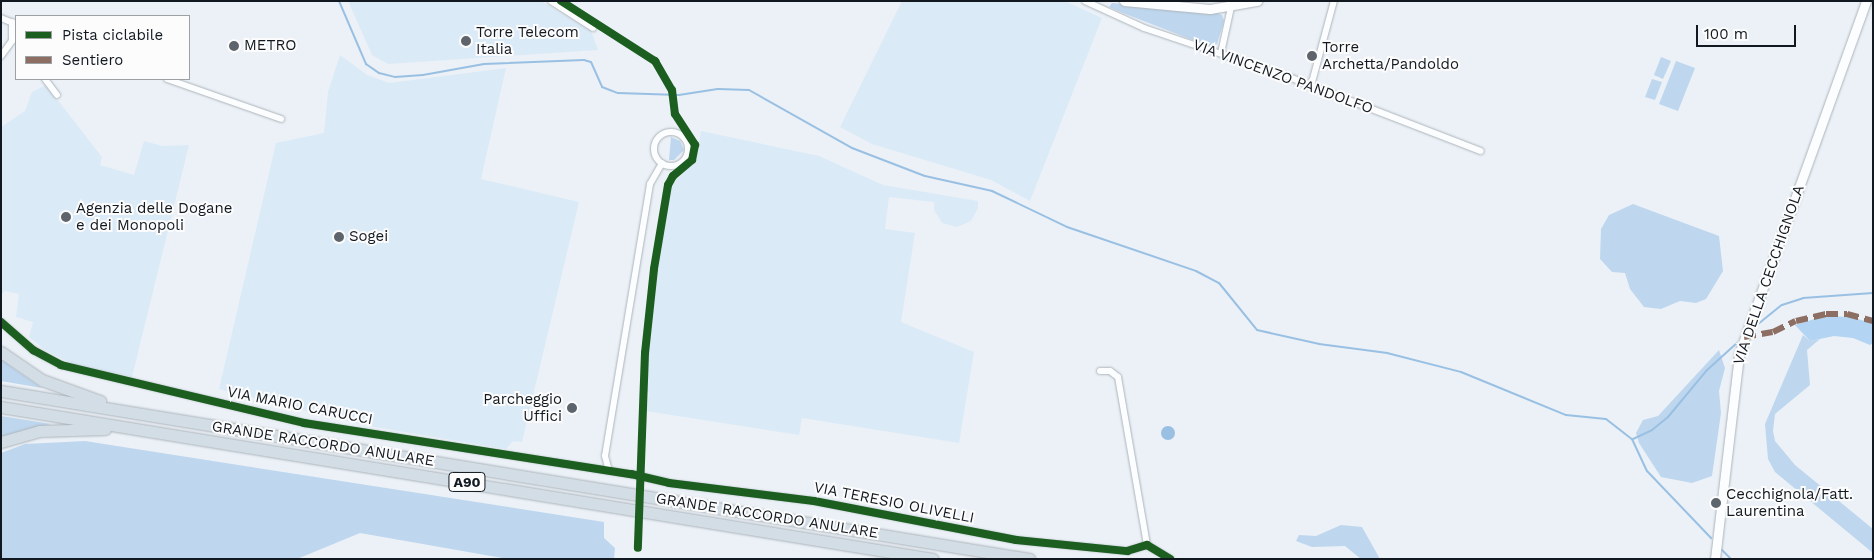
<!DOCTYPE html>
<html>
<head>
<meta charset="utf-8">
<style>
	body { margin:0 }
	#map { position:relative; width:1874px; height:560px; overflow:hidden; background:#ebf1f7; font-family:"Work Sans",sans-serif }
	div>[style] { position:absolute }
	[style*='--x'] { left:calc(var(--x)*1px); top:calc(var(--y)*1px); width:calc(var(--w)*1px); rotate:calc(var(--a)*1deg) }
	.built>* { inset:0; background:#dbeaf7 }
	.green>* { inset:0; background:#bed7ee }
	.forest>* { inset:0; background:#b3d4f2 }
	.water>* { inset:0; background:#99c0e3 }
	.round { border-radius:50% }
	.stream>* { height:2px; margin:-1px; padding:0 1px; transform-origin:1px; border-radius:1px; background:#99c0e3 }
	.roads { filter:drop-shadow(0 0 1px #adb4ba) drop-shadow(0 0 1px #adb4ba) }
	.street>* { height:6px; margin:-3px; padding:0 3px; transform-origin:3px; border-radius:3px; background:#fcfdfe }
	.street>.ring { margin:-3px; padding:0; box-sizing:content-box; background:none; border:6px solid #fcfdfe; border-radius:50% }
	.secondary>* { height:9px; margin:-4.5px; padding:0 4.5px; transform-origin:4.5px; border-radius:4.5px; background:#fcfdfe }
	.highway>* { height:11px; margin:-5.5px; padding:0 5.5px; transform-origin:5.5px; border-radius:5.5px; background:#d2dde6 }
	.quiet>* { height:6px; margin-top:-3px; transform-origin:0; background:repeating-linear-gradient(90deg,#8d6e63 0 12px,transparent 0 18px) }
	.cycleway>* { height:8px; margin:-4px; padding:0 4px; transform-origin:4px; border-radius:4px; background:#1b5e20 }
	.dots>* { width:14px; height:14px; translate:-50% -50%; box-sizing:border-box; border:2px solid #fcfcfc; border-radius:50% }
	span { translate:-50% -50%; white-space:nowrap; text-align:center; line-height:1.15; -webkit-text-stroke:4px #fcfcfc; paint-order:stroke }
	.shield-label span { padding:1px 4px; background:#fcfcfc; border:1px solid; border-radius:4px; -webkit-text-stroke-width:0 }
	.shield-label { font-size:14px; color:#11181f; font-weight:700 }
	.poi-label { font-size:15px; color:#11181f }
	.left { translate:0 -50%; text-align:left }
	.right { translate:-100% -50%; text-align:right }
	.street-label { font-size:15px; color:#11181f }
	.frame { position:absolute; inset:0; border:2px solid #11181f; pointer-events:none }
	.legend { position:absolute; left:15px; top:15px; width:175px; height:65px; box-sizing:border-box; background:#fcfcfc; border:1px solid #9ea1a4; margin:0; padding:6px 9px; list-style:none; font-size:15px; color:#11181f }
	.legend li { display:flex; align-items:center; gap:10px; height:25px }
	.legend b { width:25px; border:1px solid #9ea1a4 }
	.scale { position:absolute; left:1696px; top:25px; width:100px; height:22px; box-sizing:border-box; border:2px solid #11181f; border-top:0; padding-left:6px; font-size:15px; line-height:18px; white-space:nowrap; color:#11181f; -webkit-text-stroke:4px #fcfcfc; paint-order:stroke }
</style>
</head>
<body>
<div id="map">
	<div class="built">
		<div style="clip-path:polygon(348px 1px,541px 1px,591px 31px,598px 50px,388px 64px,372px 55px)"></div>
		<div style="clip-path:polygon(902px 1px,1065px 1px,1102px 18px,1030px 201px,991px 180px,872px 144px,840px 127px)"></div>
		<div style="clip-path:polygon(340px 55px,367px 75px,389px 83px,506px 68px,481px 179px,579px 202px,522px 442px,513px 441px,506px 449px,363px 425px,219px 389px,276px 143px,324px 133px,328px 92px)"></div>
		<div style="clip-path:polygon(46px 85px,102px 157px,100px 165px,134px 175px,144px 141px,162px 146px,189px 145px,132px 377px,73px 364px,45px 350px,29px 337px,33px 322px,16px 317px,19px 294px,5px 291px,1px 295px,1px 127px,25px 111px,32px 92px)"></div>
		<div style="clip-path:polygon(701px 131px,819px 156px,883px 185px,978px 201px,978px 208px,971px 221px,957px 227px,942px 223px,934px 210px,934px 202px,889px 197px,885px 229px,915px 233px,901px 322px,974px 352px,959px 443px,802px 418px,799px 435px,646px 411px,649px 393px,643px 390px,648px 329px,671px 186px,696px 159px)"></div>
	</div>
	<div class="green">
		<div style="clip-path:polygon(1112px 3px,1215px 12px,1222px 15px,1224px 21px,1217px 44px,1211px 47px,1123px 13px,1109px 7px)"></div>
		<div style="clip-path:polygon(1661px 57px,1671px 61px,1663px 79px,1654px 75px)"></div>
		<div style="clip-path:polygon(1676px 61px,1695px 68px,1678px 111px,1659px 104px)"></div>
		<div style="clip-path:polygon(1652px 79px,1662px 82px,1655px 100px,1645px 97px)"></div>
		<div style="clip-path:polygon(671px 137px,680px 141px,684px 150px,674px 160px,669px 160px)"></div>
		<div style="clip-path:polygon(1633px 204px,1719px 236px,1723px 271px,1706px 299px,1696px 303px,1680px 301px,1661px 309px,1644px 307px,1630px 289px,1625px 273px,1612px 272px,1600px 259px,1601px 229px,1609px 215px)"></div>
		<div style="clip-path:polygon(1803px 335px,1810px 341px,1820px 339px,1807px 350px,1810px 385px,1775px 414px,1773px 431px,1775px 441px,1795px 465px,1873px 529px,1873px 553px,1775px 472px,1768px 459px,1765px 424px)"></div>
		<div style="clip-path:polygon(1719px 350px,1725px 368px,1719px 391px,1721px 413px,1712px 476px,1692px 483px,1661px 477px,1639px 443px,1636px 433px,1643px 420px,1658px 416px)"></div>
		<div style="clip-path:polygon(1px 359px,13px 368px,42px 388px,1px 381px)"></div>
		<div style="clip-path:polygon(1px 416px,51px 424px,1px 438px)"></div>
		<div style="clip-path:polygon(85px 441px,604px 522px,604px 538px,615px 548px,614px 559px,508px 559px,360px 533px,297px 559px,1px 559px,1px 453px,25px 444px)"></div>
		<div style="clip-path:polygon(1341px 525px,1362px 527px,1380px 559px,1361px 559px,1345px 546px,1312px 547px,1296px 541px,1299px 535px,1316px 536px)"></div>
	</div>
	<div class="forest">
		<div style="clip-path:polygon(1824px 316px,1849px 317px,1873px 323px,1873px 343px,1870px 345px,1853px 338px,1834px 336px,1810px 341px,1795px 325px)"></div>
	</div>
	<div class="water">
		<div class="round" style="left:1161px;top:426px;width:14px;height:14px"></div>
	</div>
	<div class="stream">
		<div style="--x:339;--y:1;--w:69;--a:66.8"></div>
		<div style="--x:366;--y:64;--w:16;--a:35"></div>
		<div style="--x:379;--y:73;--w:16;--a:14"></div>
		<div style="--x:395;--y:77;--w:28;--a:-4"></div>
		<div style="--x:423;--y:75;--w:62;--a:-10.2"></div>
		<div style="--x:484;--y:64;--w:100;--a:-2.3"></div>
		<div style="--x:584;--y:60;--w:7;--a:16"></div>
		<div style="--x:591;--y:62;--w:27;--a:66"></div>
		<div style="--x:602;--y:87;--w:17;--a:21"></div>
		<div style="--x:618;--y:93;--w:61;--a:1.9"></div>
		<div style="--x:679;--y:95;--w:39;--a:-9"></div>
		<div style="--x:718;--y:89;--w:31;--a:2"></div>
		<div style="--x:749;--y:90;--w:118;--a:29.4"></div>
		<div style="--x:852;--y:148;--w:78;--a:21"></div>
		<div style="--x:925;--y:176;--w:69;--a:12.6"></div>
		<div style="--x:992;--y:191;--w:83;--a:25.6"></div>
		<div style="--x:1067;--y:227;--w:136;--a:18.8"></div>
		<div style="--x:1196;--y:271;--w:26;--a:28"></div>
		<div style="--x:1219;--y:283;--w:60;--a:51"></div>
		<div style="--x:1257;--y:330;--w:64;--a:12.7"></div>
		<div style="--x:1319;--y:344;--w:69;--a:7.5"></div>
		<div style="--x:1387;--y:353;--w:76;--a:14.4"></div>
		<div style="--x:1461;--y:372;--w:113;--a:22.3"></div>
		<div style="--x:1566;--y:415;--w:40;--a:5.7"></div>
		<div style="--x:1606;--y:419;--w:33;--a:38"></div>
		<div style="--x:1632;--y:439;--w:35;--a:65"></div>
		<div style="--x:1647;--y:471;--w:93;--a:46.3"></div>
		<div style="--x:1752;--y:329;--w:38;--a:-39"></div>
		<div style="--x:1782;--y:305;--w:22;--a:-18"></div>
		<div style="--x:1803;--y:298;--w:70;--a:-4.1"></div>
		<div style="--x:1633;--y:439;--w:21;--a:-25"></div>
		<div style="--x:1652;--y:430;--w:21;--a:-39"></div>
		<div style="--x:1668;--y:417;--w:60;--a:-50.4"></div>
		<div style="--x:1706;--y:371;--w:42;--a:-42.1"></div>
		<div style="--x:1721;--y:549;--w:14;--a:45"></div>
	</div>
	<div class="roads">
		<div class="street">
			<div style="--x:551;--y:1;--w:50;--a:32.7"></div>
			<div style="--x:1085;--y:1;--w:65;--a:24.6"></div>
			<div style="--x:1144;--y:28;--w:145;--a:18.6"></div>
			<div style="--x:1281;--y:74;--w:214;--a:21.1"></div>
			<div style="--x:1;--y:18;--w:15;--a:23"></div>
			<div style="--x:1221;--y:53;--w:47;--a:-77.7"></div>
			<div style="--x:1;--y:56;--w:19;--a:-54"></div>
			<div style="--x:12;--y:41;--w:19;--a:-90"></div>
			<div style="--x:45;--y:79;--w:20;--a:53"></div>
			<div style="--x:167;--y:79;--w:121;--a:19.3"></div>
			<div style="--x:1311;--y:86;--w:88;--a:-74.9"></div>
			<div class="ring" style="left:654px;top:132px;width:28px;height:28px"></div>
			<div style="--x:1;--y:322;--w:43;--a:41.2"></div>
			<div style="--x:33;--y:350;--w:32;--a:28"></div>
			<div style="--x:61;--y:365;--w:250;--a:13.4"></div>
			<div style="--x:304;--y:423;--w:331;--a:8.9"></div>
			<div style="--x:631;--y:474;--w:39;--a:13"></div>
			<div style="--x:669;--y:483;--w:146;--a:7.1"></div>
			<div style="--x:814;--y:501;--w:206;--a:10.9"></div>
			<div style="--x:1016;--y:540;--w:112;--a:5.7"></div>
			<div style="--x:1127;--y:551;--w:21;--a:-17"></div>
			<div style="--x:1147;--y:545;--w:27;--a:31"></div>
			<div style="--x:1100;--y:371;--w:10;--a:0"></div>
			<div style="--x:1110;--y:371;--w:10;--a:37"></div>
			<div style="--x:1118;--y:377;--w:170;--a:80.2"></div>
			<div style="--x:609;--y:471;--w:16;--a:-105"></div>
			<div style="--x:605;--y:456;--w:276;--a:-80.6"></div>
			<div style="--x:650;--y:184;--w:24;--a:-60"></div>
		</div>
		<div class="secondary">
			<div style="--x:1124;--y:1;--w:86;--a:5.3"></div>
			<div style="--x:1210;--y:9;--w:48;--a:-9.7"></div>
			<div style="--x:1715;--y:559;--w:206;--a:-83.3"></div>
			<div style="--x:1739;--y:354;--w:375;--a:-70.2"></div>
		</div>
		<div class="highway">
			<div style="--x:1;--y:352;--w:50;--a:34.3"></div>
			<div style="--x:42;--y:380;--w:62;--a:19.9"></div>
			<div style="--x:1;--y:391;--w:1042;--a:9.28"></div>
			<div style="--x:1;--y:407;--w:944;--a:9.26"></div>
			<div style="--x:1;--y:442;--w:40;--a:-16"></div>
			<div style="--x:39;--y:431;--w:66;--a:-1.7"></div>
		</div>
	</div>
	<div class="quiet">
		<div style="--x:1744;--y:337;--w:29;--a:-10"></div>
		<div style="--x:1773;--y:332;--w:25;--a:-26"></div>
		<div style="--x:1796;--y:321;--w:31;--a:-13"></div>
		<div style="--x:1826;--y:314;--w:21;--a:0"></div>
		<div style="--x:1847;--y:314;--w:27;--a:15"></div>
	</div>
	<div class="cycleway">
		<div style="--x:561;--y:1;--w:112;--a:32.6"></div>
		<div style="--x:655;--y:61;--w:34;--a:60"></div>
		<div style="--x:672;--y:90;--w:24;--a:83"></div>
		<div style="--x:675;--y:114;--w:37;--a:57"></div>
		<div style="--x:695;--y:145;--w:15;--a:101"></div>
		<div style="--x:692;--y:160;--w:25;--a:140"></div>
		<div style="--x:673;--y:176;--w:10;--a:119"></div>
		<div style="--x:668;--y:185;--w:85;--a:99.5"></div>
		<div style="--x:654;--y:269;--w:84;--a:96.1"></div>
		<div style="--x:645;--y:353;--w:195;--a:92.1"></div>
		<div style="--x:1;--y:322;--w:43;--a:41.2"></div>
		<div style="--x:33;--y:350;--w:32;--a:28"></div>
		<div style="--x:61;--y:365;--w:250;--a:13.4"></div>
		<div style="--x:304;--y:423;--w:331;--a:8.9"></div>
		<div style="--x:631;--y:474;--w:39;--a:13"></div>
		<div style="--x:669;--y:483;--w:146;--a:7.1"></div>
		<div style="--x:814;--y:501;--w:206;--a:10.9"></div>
		<div style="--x:1016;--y:540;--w:112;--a:5.7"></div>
		<div style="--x:1127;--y:551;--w:21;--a:-17"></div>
		<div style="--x:1147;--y:545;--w:27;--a:31"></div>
	</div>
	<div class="dots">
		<div style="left:466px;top:41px;background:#5d646b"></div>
		<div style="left:234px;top:46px;background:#5d646b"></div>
		<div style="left:1312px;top:56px;background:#5d646b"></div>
		<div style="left:66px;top:217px;background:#5d646b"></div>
		<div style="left:339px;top:237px;background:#5d646b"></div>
		<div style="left:572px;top:408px;background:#5d646b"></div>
		<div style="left:1716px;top:503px;background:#5d646b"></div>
	</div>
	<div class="shield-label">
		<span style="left:467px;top:482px">A90</span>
	</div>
	<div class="poi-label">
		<span class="left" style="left:476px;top:41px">Torre Telecom<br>Italia</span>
		<span class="left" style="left:244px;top:46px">METRO</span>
		<span class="left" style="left:1322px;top:56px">Torre<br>Archetta/Pandoldo</span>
		<span class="left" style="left:76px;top:217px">Agenzia delle Dogane<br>e dei Monopoli</span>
		<span class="left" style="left:349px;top:237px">Sogei</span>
		<span class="right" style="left:562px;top:408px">Parcheggio<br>Uffici</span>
		<span class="left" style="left:1726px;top:503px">Cecchignola/Fatt.<br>Laurentina</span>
	</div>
	<div class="street-label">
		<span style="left:1283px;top:77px;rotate:20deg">VIA VINCENZO PANDOLFO</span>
		<span style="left:1769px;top:275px;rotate:-71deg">VIA DELLA CECCHIGNOLA</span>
		<span style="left:300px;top:406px;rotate:11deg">VIA MARIO CARUCCI</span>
		<span style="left:323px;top:444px;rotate:9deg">GRANDE RACCORDO ANULARE</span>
		<span style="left:894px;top:503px;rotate:11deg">VIA TERESIO OLIVELLI</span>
		<span style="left:767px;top:516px;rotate:9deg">GRANDE RACCORDO ANULARE</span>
	</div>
	<div class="frame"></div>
	<ul class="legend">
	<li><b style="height:6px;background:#1b5e20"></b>Pista ciclabile</li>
	<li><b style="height:6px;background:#8d6e63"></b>Sentiero</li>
	</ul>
	<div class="scale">100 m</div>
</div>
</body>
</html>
